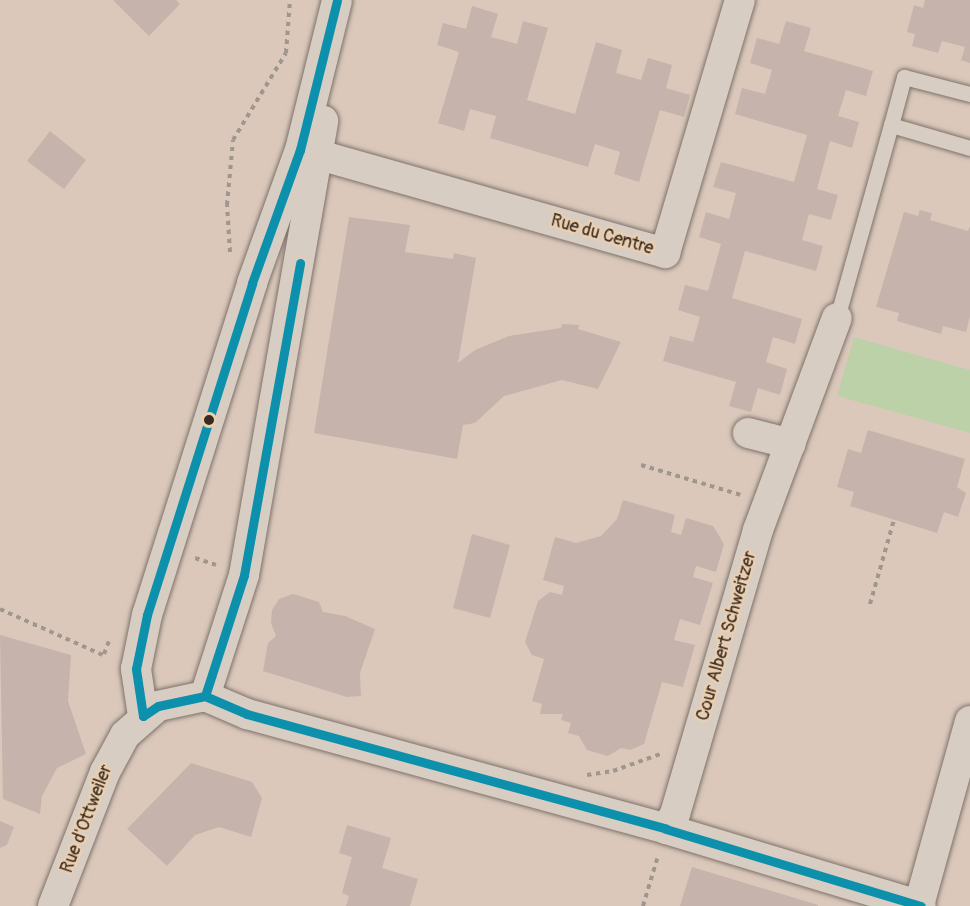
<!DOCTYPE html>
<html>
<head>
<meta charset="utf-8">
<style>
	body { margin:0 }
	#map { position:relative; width:970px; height:906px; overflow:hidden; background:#dbc8bb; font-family:Pangolin,sans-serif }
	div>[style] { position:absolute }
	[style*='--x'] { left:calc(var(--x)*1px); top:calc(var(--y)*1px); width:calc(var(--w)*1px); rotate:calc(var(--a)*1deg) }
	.green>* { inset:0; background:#bdd1a9 }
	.building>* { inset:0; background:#c6b3ac }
	.path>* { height:4px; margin-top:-2px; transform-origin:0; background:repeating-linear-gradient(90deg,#a0968d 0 4.5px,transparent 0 9px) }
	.roads { filter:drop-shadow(0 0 2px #7e726a) drop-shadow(0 0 2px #7e726a) }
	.lane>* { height:15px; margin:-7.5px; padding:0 7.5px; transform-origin:7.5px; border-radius:7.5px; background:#d8cdc3 }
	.street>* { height:30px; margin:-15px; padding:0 15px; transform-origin:15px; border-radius:15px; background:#d8cdc3 }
	.bus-1>* { height:9px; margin:-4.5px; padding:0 4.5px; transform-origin:4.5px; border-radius:4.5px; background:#0c90ab }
	.dots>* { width:16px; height:16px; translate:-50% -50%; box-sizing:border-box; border:3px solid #eacfb1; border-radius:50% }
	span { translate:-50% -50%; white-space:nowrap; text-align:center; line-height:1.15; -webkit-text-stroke:4.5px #eacfb1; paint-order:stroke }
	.street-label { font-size:18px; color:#3b2a1e }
</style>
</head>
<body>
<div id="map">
	<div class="green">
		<div style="clip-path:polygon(854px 337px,970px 370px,970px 433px,837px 396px)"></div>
	</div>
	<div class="building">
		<div style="clip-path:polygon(113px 0,176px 0,180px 4px,149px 36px)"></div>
		<div style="clip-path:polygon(925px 0,970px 0,970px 63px,961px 60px,965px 47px,942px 41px,938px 53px,912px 46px,915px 34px,907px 32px,914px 5px,923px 8px)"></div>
		<div style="clip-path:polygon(472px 6px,498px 14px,491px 37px,517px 44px,523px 21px,548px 28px,527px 100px,575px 114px,596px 42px,622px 50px,616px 73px,641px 80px,648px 58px,672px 65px,666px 88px,690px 95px,684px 117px,660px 110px,639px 182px,614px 174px,620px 152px,595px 144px,588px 167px,490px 138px,496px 116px,470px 109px,464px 131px,438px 123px,459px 52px,437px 45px,443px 23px,466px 29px)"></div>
		<div style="clip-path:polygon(786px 21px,811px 28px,804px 51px,873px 71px,866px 96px,846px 90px,838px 116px,859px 122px,852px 148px,830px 141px,817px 189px,838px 195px,831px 220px,809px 214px,802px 240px,823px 246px,816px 271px,745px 251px,732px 298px,802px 319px,795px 344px,773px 337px,766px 362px,787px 369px,780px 395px,758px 388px,751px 412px,729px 406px,736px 382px,663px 361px,670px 336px,693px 342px,700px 317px,678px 310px,685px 285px,708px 291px,721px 244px,699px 237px,706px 212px,729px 219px,736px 193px,713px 187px,721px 162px,794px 182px,807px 135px,735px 114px,742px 88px,765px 94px,772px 70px,750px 63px,757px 38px,779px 44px)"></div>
		<div style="clip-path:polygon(50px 131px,86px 160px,64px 189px,27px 161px)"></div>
		<div style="clip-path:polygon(920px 210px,932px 213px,930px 220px,968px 231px,970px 226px,970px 316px,966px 332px,943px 326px,941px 334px,897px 321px,899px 313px,876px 307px,904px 212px,918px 216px)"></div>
		<div style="clip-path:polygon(349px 217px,410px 225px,405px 252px,453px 259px,454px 253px,476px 258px,458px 363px,475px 350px,509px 336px,561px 328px,562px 324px,579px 325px,578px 329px,621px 342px,598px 389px,562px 380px,504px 396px,475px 423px,463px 425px,457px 459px,314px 433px)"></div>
		<div style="clip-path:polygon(868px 430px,965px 459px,957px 487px,966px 493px,958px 517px,944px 512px,937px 533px,850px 506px,854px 492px,837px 487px,848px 449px,861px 453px)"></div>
		<div style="clip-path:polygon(623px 500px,675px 515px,671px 532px,681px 535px,686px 518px,713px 526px,724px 544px,716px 572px,696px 566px,693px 577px,713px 583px,700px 625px,680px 619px,674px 640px,695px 645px,683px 687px,662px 682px,644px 744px,630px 750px,621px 748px,608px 756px,587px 750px,579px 736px,568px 733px,571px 723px,561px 720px,563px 714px,540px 714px,542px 704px,532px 701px,544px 659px,532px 655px,525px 642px,538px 601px,550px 592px,562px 595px,564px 586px,543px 580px,555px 537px,576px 543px,601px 536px,617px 519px)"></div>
		<div style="clip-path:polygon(472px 534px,510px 545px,490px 618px,453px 608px)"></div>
		<div style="clip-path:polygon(293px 594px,319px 602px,323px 612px,345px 616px,375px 629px,360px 673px,361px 696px,347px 697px,263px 671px,268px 643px,276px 636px,271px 623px,272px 610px,279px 599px)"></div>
		<div style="clip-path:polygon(0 635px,71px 655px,68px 701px,86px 754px,57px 768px,42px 796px,40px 814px,3px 799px)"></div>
		<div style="clip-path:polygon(191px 763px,252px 782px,262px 798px,251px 837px,219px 827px,195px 835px,167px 866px,127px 829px)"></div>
		<div style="clip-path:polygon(0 821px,14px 827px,7px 845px,0 848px)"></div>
		<div style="clip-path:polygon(347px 825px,391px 838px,382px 868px,418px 879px,410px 906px,346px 906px,349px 896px,342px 893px,352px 857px,339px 853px)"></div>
		<div style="clip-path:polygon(692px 867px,818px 905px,818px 906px,680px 906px)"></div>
	</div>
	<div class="path">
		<div style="--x:230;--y:252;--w:47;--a:-93.7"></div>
		<div style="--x:227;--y:205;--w:65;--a:-84.7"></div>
		<div style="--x:233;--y:140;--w:102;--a:-58.7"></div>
		<div style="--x:286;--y:53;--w:53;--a:-85.7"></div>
		<div style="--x:641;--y:465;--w:104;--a:16.7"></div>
		<div style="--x:195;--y:558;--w:22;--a:18"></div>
		<div style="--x:870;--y:604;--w:87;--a:-74.1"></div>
		<div style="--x:0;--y:609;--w:115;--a:24.1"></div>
		<div style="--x:104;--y:654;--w:17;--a:-69"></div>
		<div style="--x:587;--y:775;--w:26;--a:-9"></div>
		<div style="--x:613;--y:771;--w:53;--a:-19.8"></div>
		<div style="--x:643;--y:906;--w:52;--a:-73.3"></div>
	</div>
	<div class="roads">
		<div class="lane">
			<div style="--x:891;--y:125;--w:50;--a:-74.8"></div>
			<div style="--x:904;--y:77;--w:68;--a:14.4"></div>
			<div style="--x:837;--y:318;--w:200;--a:-74.4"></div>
			<div style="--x:891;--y:125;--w:82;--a:16.2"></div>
		</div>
		<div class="street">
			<div style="--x:319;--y:155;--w:360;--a:15.8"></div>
			<div style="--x:665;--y:253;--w:264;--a:-73.5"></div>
			<div style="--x:748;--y:433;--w:44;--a:14.3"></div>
			<div style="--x:205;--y:696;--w:127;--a:-72.1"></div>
			<div style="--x:244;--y:575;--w:461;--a:-80.1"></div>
			<div style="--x:143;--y:716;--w:48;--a:-98.5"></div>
			<div style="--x:136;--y:669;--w:55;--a:-78.5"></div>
			<div style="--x:147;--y:615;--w:348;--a:-72.4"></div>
			<div style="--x:252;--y:283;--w:141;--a:-70.2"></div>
			<div style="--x:300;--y:150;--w:154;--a:-76.1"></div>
			<div style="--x:666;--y:829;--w:17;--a:-59"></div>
			<div style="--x:675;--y:814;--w:296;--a:-73.7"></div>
			<div style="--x:758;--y:530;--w:226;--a:-69.6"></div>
			<div style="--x:919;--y:905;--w:191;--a:-74.5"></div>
			<div style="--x:53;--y:906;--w:144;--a:-68.8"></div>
			<div style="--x:105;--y:772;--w:42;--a:-61.6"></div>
			<div style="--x:125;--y:735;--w:44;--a:-41.3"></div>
			<div style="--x:158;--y:706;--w:48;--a:-12"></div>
			<div style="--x:205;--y:696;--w:46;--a:23.2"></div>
			<div style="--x:247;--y:714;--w:434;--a:15.3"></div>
			<div style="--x:666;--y:829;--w:266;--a:16.8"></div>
		</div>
	</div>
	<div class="bus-1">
		<div style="--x:205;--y:696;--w:127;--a:-72.1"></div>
		<div style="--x:244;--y:575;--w:317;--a:-79.8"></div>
		<div style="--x:143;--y:716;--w:18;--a:-34"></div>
		<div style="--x:158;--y:706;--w:48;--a:-12"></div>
		<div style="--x:205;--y:696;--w:46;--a:23.2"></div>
		<div style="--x:247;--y:714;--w:434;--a:15.3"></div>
		<div style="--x:666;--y:829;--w:266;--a:16.8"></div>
		<div style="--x:143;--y:716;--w:48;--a:-98.5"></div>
		<div style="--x:136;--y:669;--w:55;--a:-78.5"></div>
		<div style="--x:147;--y:615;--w:348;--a:-72.4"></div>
		<div style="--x:252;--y:283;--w:141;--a:-70.2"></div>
		<div style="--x:300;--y:150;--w:154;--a:-76.1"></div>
	</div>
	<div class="dots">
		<div style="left:209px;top:420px;background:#3b2a1e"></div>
	</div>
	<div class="street-label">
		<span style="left:602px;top:235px;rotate:16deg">Rue du Centre</span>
		<span style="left:727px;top:636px;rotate:-74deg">Cour Albert Schweitzer</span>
		<span style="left:87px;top:819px;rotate:-69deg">Rue d'Ottweiler</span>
	</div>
</div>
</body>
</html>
